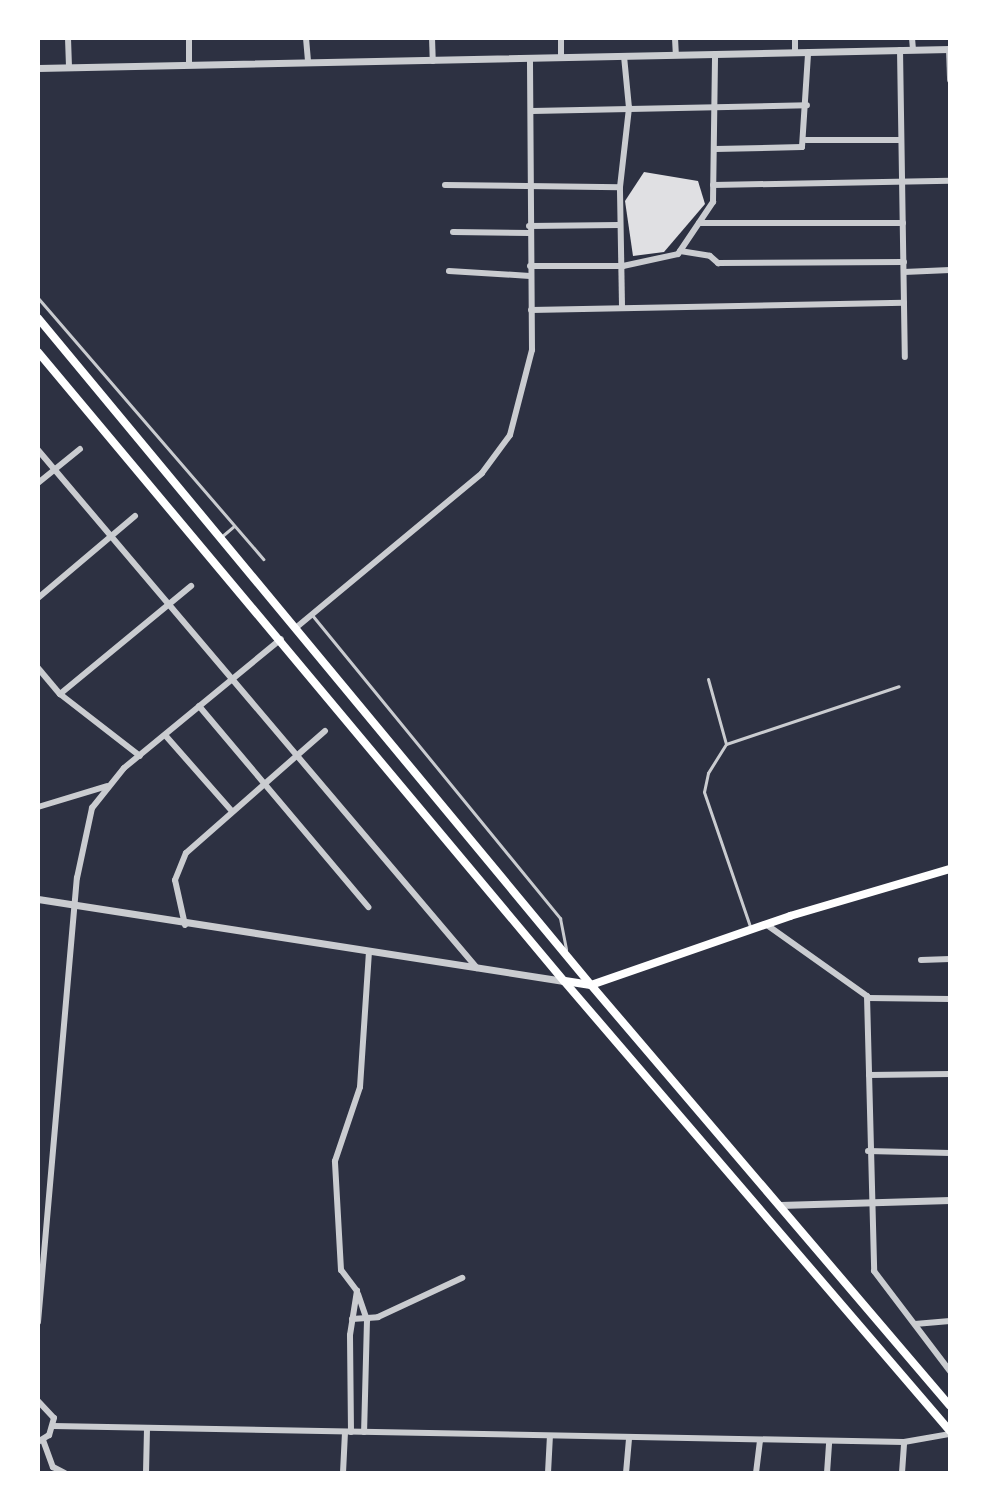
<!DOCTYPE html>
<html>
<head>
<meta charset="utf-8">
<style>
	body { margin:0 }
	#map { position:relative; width:988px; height:1511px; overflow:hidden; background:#2d3142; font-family:"Libre Baskerville",serif }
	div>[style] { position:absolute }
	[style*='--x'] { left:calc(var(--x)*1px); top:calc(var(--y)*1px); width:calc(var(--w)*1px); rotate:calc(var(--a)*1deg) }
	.building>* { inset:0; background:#e0e0e3 }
	.service>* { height:3px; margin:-1.5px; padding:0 1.5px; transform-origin:1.5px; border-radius:1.5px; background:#caccd0 }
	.minor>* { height:6px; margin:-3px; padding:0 3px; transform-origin:3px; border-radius:3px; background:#caccd0 }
	.tertiary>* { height:7px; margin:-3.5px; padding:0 3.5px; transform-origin:3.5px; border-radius:3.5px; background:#caccd0 }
	.secondary>* { height:8px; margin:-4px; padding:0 4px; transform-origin:4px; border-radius:4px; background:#fff }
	span { translate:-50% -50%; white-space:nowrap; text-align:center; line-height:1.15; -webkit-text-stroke:7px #fff; paint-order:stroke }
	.frame { position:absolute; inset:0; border:40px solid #fff; pointer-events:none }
</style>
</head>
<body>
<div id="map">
	<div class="building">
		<div style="clip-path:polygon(644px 172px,698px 181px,705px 204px,664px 252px,633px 256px,625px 201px)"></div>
	</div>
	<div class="service">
		<div style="--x:38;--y:298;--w:345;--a:49.2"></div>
		<div style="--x:221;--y:537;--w:16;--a:-40"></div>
		<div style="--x:312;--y:615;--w:392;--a:50.7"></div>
		<div style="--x:560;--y:918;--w:32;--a:79"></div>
		<div style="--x:708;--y:679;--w:67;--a:74.5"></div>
		<div style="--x:726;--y:744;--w:34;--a:122"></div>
		<div style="--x:708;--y:773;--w:19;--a:102"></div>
		<div style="--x:704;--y:792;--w:142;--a:71.1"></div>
		<div style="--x:726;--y:744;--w:182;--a:-18.5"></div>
	</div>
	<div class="minor">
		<div style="--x:68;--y:38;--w:29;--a:88"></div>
		<div style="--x:189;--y:38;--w:27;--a:90"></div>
		<div style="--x:306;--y:38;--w:25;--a:85"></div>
		<div style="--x:432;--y:38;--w:23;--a:88"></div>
		<div style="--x:561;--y:38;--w:20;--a:90"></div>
		<div style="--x:675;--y:38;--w:17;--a:87"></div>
		<div style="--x:795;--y:38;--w:15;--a:90"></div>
		<div style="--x:912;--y:38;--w:12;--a:85"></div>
		<div style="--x:949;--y:49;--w:31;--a:88"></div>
		<div style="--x:900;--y:50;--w:307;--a:89.1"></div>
		<div style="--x:532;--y:111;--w:275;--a:-1.2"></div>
		<div style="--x:806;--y:140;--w:95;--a:0"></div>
		<div style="--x:715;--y:149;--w:87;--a:-1.3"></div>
		<div style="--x:802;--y:147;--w:94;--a:-86.3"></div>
		<div style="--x:445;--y:185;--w:175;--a:0.7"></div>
		<div style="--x:713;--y:185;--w:237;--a:-1"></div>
		<div style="--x:699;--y:223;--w:204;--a:0"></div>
		<div style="--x:529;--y:226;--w:90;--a:-0.6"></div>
		<div style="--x:453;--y:232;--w:76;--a:0.8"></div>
		<div style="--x:680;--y:251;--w:30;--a:9"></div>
		<div style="--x:710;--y:256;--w:11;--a:41"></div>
		<div style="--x:718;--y:263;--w:186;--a:-0.3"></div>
		<div style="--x:530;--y:266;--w:93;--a:0"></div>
		<div style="--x:623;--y:266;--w:56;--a:-12.3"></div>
		<div style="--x:678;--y:254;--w:63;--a:-56.1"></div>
		<div style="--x:713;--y:202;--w:148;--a:-89.2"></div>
		<div style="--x:449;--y:271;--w:81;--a:3.5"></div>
		<div style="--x:904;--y:272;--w:46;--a:-2.5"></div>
		<div style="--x:622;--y:306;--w:119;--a:-91"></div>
		<div style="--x:620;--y:187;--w:80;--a:-83.5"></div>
		<div style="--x:629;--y:108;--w:52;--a:-95.5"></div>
		<div style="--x:531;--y:310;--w:373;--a:-1.1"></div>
		<div style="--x:38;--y:450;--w:679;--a:49.72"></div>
		<div style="--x:38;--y:483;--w:54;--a:-39"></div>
		<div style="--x:38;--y:598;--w:127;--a:-40.2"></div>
		<div style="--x:298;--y:626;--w:239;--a:-39.7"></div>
		<div style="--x:482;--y:473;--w:47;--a:-53.6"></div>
		<div style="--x:510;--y:435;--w:88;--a:-75.5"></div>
		<div style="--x:532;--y:350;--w:291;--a:-90.4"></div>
		<div style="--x:38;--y:668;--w:34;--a:50"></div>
		<div style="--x:60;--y:694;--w:101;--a:37.8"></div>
		<div style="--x:60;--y:694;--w:170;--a:-39.5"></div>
		<div style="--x:199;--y:706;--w:263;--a:49.9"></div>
		<div style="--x:165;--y:735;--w:100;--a:48.7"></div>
		<div style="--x:38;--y:807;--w:72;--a:-16.9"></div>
		<div style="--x:185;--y:925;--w:46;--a:-102.5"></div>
		<div style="--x:175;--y:880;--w:29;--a:-68"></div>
		<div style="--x:186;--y:853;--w:185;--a:-41.3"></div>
		<div style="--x:767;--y:925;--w:123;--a:35.4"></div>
		<div style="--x:867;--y:996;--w:275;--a:88.5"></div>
		<div style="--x:874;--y:1271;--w:126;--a:52.8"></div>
		<div style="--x:921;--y:960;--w:29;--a:-2"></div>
		<div style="--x:868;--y:998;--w:82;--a:0.7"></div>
		<div style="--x:869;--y:1075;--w:81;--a:-0.7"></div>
		<div style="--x:868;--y:1151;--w:82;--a:1.4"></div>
		<div style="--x:358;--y:1294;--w:28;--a:71"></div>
		<div style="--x:367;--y:1320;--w:112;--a:91.5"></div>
		<div style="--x:352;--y:1319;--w:26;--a:-4"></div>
		<div style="--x:378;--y:1317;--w:93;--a:-24.9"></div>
		<div style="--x:38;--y:1322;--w:446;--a:-85"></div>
		<div style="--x:77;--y:878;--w:72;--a:-77.9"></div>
		<div style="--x:92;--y:808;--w:51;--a:-51.3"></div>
		<div style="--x:124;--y:768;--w:203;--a:-39.4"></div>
		<div style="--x:915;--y:1324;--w:35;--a:-5"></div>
		<div style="--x:38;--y:1401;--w:23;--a:47"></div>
		<div style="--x:54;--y:1418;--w:18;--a:106"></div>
		<div style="--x:49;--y:1435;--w:13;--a:148"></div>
		<div style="--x:53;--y:1426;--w:851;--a:1.08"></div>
		<div style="--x:904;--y:1442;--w:47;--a:-9.9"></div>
		<div style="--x:351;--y:1432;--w:97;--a:-90.6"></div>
		<div style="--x:350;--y:1335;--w:45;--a:-81"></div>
		<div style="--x:357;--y:1291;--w:26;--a:-127"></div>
		<div style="--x:341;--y:1270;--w:109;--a:-93.2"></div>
		<div style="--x:335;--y:1161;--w:78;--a:-71.3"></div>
		<div style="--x:360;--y:1087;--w:135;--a:-86.2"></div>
		<div style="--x:43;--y:1440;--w:29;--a:70"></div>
		<div style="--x:53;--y:1467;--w:13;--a:27"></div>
		<div style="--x:146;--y:1473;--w:45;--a:-88.7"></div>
		<div style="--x:343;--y:1473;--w:41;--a:-87.2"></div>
		<div style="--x:548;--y:1473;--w:37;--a:-87"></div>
		<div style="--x:626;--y:1473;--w:36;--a:-85"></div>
		<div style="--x:756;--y:1473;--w:33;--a:-83"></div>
		<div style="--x:827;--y:1473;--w:32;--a:-86"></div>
		<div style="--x:902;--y:1473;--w:31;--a:-86"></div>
	</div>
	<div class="tertiary">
		<div style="--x:38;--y:68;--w:912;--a:-1.19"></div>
		<div style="--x:38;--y:899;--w:532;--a:8.86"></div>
		<div style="--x:780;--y:1205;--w:170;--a:-1.7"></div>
	</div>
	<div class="secondary">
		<div style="--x:38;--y:318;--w:866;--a:50.34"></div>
		<div style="--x:591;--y:985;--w:553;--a:49.54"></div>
		<div style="--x:38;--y:352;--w:820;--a:50.1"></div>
		<div style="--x:564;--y:981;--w:593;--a:49.38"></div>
		<div style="--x:565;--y:981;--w:26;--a:9"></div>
		<div style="--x:591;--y:985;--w:211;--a:-19.1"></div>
		<div style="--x:790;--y:916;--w:167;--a:-16.4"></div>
	</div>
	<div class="frame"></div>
</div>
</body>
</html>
